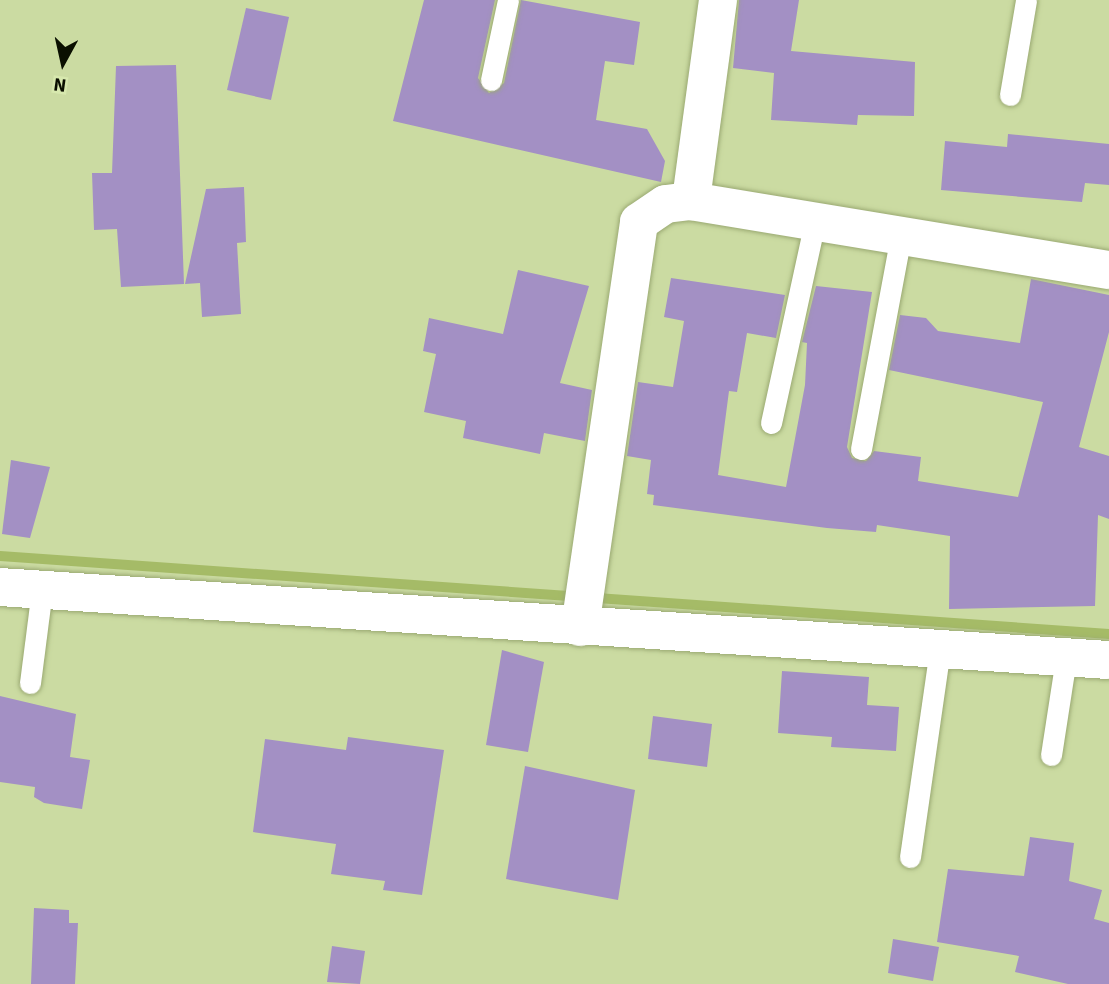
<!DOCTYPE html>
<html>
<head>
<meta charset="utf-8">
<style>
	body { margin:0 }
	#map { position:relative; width:1109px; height:984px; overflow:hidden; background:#cbdba2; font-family:"Source Sans 3",sans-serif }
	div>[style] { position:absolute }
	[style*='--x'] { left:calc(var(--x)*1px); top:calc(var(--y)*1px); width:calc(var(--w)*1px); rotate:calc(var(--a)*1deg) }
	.stream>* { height:10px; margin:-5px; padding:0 5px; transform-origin:5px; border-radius:5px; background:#a5bb67 }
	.building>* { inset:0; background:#a390c4 }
	.roads { filter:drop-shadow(0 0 2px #9aa972) drop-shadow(0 0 2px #9aa972) }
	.service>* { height:21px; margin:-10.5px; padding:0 10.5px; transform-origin:10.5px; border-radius:10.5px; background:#fff }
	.minor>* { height:38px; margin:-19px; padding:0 19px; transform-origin:19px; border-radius:19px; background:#fff }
	.tertiary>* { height:38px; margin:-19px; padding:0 19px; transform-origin:19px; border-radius:19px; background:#fff }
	span { translate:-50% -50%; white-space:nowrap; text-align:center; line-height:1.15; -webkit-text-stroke:5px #d7e8ae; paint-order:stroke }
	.north { position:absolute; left:28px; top:28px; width:70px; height:70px; -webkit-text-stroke:5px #d7e8ae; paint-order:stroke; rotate:188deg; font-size:19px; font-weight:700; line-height:28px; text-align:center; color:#0a0f00 }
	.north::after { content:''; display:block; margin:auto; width:24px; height:32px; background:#0a0f00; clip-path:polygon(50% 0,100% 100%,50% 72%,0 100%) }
</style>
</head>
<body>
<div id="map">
	<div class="stream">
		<div style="--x:0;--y:556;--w:1112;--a:4.02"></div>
	</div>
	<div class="building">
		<div style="clip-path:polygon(424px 0,495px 0,478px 78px,489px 93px,504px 83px,521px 0,640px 22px,634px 65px,605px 61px,596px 120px,647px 129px,665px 161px,661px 182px,393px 121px)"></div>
		<div style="clip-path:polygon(739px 0,799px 0,791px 51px,915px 62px,914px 116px,858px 115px,857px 125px,771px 120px,774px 73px,733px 68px)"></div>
		<div style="clip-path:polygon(246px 8px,289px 17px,271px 100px,227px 90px)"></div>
		<div style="clip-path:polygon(176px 65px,184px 284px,121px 287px,117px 229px,94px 230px,92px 173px,112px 173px,116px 66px)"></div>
		<div style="clip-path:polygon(1008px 134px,1109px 144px,1109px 185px,1085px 183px,1082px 202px,941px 190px,945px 141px,1007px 147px)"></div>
		<div style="clip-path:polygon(244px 187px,246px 242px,237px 243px,241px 314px,202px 317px,200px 283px,185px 284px,206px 189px)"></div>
		<div style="clip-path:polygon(518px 270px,589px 286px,560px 383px,592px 390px,585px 441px,544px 433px,540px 454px,463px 438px,466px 421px,424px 412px,436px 354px,423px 351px,429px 318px,503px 334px)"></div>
		<div style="clip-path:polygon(671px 278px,785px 295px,776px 338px,747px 333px,737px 392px,729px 391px,718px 475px,786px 487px,805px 385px,807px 343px,802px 342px,816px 286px,872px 292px,847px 447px,852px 458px,866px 461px,874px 451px,921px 457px,918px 481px,1018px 497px,1043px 402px,889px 370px,900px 315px,926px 318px,938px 331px,1020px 343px,1031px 279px,1109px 295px,1109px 332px,1079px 447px,1109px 456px,1109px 519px,1098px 515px,1095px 606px,949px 609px,950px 536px,877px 525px,876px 532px,827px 528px,653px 505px,654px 495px,647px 494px,651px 460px,627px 456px,638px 382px,673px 387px,684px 321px,664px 317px)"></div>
		<div style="clip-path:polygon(11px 460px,50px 467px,30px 538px,2px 534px)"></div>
		<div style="clip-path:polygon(502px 650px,544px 662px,528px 752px,486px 745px)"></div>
		<div style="clip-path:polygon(782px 671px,869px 677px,867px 705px,899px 707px,896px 751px,831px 747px,832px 737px,778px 733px)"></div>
		<div style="clip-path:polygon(0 696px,76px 714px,70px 757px,90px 760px,82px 809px,44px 803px,34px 797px,35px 787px,0 782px)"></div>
		<div style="clip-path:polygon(653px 716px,712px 724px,707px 767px,648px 759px)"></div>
		<div style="clip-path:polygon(348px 737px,444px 750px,422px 895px,383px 890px,385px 881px,331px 874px,336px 844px,253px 832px,265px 739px,346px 750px)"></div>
		<div style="clip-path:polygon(525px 766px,635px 790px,618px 900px,506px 879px)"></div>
		<div style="clip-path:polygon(1030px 837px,1074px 843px,1069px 881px,1102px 890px,1094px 919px,1109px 923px,1109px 984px,1068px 984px,1015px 972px,1019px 956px,937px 942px,948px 869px,1024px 876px)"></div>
		<div style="clip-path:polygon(34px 908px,69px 910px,69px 923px,78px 923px,75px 984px,31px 984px)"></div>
		<div style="clip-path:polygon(893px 939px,939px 947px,933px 981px,888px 973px)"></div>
		<div style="clip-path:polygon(332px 946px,365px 951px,360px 984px,327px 982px)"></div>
	</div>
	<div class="roads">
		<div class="service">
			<div style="--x:491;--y:80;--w:82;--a:-78"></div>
			<div style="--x:1010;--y:95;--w:96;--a:-80.4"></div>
			<div style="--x:771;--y:423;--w:207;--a:-77.7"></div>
			<div style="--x:861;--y:449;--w:217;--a:-79.4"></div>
			<div style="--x:30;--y:683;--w:95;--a:-82.7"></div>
			<div style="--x:1051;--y:755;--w:98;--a:-81.2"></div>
			<div style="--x:910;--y:857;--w:210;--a:-81.8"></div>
		</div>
		<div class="minor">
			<div style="--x:718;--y:0;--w:203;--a:97.7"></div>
			<div style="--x:691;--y:201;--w:424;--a:9.4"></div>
			<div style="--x:580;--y:627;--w:409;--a:-81.7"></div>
			<div style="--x:639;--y:222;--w:32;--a:-34"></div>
			<div style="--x:666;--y:204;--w:25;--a:-7"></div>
		</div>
		<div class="tertiary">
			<div style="--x:0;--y:587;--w:1111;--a:3.77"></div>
		</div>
	</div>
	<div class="north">N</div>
</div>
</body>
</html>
